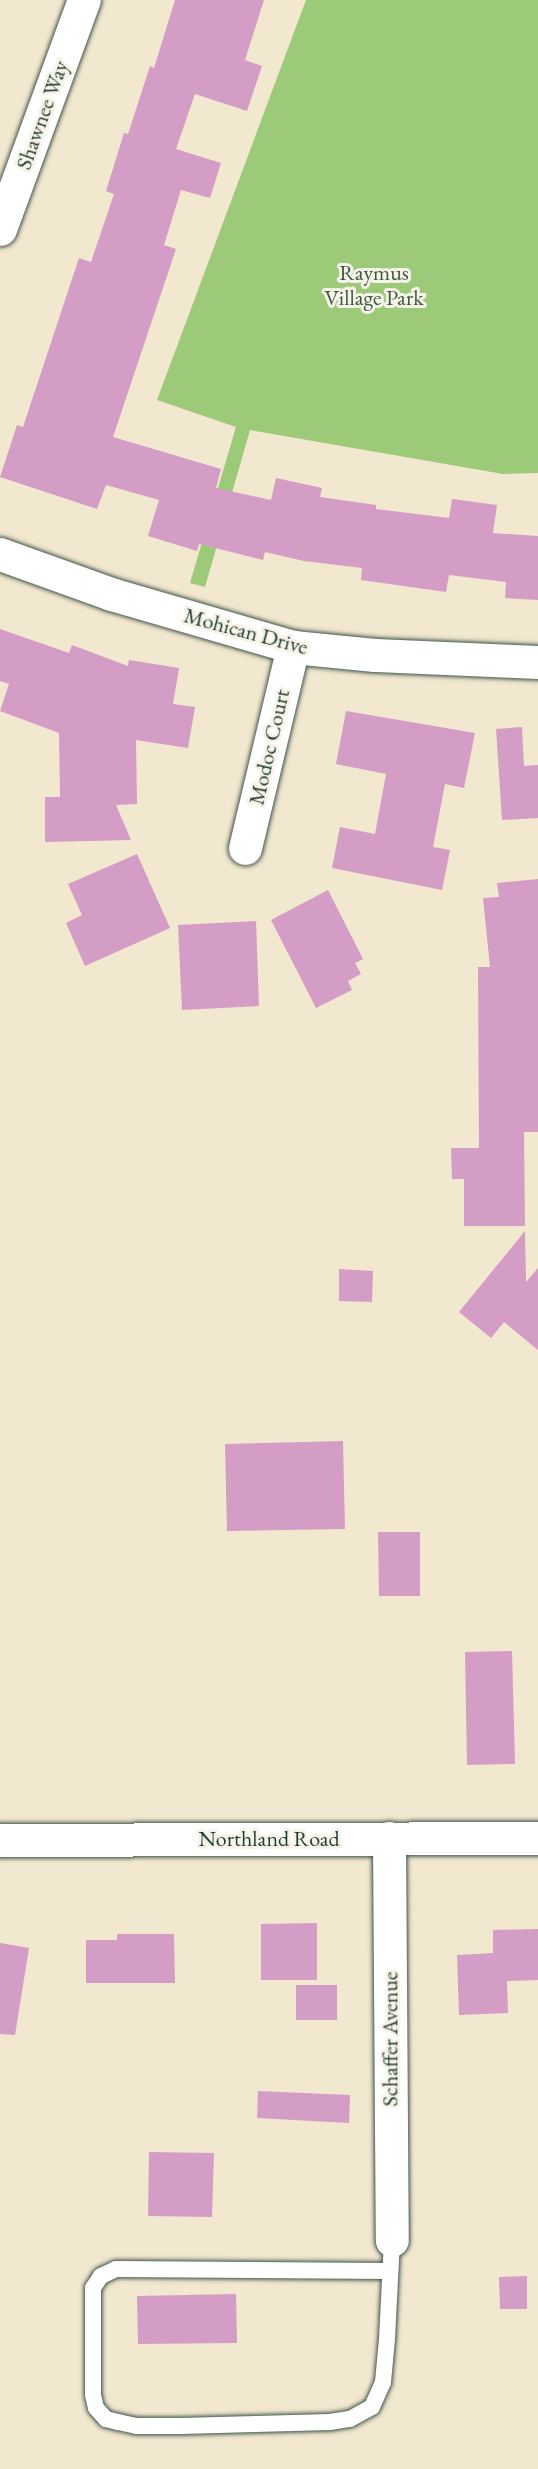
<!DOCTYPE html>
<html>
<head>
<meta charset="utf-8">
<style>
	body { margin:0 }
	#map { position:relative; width:538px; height:2469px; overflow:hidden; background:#f2e7cf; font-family:"EB Garamond",serif }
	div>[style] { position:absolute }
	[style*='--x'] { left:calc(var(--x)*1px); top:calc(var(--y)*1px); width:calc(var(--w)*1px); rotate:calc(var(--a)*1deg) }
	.green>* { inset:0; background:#9cca78 }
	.building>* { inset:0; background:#d49dc5 }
	.roads { filter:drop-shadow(0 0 2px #3f564b) drop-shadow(0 0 2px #3f564b) }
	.service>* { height:16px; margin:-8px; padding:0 8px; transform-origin:8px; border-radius:8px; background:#fff }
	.minor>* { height:33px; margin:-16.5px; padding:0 16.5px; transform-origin:16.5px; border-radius:16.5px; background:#fff }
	span { translate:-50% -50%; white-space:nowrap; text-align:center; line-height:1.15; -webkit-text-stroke:6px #f7f3e8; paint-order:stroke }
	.street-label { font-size:22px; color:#1f3d34 }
	.park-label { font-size:22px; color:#385942 }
</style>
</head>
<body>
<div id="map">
	<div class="green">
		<div style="clip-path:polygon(306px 0,538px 0,538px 473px,503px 474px,250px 430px,205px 587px,190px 583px,236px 427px,157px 400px)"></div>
	</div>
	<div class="building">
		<div style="clip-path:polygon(175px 0,264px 0,245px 60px,262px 66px,247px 111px,195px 94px,176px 149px,221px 163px,210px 198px,181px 190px,164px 245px,176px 249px,113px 437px,221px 469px,216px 488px,271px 500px,276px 478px,322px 488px,320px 497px,376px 505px,376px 509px,449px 518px,452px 499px,497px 505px,493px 533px,538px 536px,538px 600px,505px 598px,506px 582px,449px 575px,446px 592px,361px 580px,362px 568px,304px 561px,265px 552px,263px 560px,199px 544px,197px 551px,148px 536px,159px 500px,106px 485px,97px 509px,0 477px,17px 425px,23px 427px,79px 258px,91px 262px,114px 194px,106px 191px,124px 133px,128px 134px,150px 66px,154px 68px)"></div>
		<div style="clip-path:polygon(0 629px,69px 653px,72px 645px,128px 666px,129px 660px,179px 668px,173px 704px,195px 707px,188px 748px,136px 740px,137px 804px,116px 805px,131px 840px,45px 842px,45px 797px,60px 797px,59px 733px,0 711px,9px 684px,0 681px)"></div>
		<div style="clip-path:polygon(346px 711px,475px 733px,464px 788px,445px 784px,433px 847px,450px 850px,442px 890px,332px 868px,340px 827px,375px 834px,386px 774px,336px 764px)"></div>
		<div style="clip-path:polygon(522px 727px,524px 766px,538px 765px,538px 818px,502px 820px,496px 729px)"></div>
		<div style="clip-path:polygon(137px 854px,170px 928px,85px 966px,66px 923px,82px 915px,68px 884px)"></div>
		<div style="clip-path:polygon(538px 879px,538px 1132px,524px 1132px,525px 1226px,464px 1226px,464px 1179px,452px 1179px,451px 1148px,479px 1148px,478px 967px,490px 967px,483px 898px,499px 897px,497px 883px)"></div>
		<div style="clip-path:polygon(328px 890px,363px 959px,355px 963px,361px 974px,348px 981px,352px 990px,316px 1008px,271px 920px)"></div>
		<div style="clip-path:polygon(256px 921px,259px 1006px,182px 1010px,178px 925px)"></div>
		<div style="clip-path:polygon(525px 1231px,526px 1282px,538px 1268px,538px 1350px,504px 1322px,491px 1338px,459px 1312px)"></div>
		<div style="clip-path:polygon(339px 1269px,373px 1271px,372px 1302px,339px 1301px)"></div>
		<div style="clip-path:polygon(343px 1441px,345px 1529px,227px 1531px,225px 1444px)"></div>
		<div style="clip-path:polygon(378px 1532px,420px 1532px,420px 1596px,379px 1596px)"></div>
		<div style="clip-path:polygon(512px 1651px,515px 1764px,467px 1765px,465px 1652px)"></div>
		<div style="clip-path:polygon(317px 1923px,317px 1980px,261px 1980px,261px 1924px)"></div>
		<div style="clip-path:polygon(538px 1929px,538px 1980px,507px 1981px,508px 2013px,459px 2015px,457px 1955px,493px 1953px,493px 1930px)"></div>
		<div style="clip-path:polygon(117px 1934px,174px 1934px,175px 1983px,86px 1983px,86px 1940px,117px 1940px)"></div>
		<div style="clip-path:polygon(0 1943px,29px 1948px,15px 2035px,0 2034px)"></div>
		<div style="clip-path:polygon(296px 1985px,337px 1985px,337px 2020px,296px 2020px)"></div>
		<div style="clip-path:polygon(258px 2091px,350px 2095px,349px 2123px,257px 2118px)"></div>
		<div style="clip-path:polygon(149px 2152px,214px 2153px,212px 2217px,148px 2216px)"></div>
		<div style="clip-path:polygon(527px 2276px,527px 2309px,500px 2309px,499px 2277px)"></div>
		<div style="clip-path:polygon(236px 2294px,237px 2343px,138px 2344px,137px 2296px)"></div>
	</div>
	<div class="roads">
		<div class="service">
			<div style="--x:390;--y:2271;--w:274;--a:-179.6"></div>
			<div style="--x:116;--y:2269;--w:17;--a:155"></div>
			<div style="--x:101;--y:2276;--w:14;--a:124"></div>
			<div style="--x:93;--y:2288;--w:107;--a:90"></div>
			<div style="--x:93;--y:2395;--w:13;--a:77"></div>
			<div style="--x:96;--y:2408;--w:15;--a:48"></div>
			<div style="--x:106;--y:2419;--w:12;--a:14"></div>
			<div style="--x:118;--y:2422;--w:19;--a:12"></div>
			<div style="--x:137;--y:2426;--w:44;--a:0"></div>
			<div style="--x:181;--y:2426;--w:149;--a:-1.5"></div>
			<div style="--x:330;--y:2422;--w:20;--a:-9"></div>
			<div style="--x:350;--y:2419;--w:25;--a:-29"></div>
			<div style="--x:372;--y:2407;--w:27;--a:-66"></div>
			<div style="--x:383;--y:2382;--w:43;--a:-84.7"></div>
			<div style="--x:387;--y:2339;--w:99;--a:-87.1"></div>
		</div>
		<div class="minor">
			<div style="--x:0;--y:229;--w:244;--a:-69.9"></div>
			<div style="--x:0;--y:554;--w:118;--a:19.8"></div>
			<div style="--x:111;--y:594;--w:190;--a:16.2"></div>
			<div style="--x:293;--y:647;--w:82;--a:5.6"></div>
			<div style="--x:375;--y:655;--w:163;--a:2.5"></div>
			<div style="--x:245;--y:848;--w:207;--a:-76.6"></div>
			<div style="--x:389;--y:1838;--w:402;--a:89.6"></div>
			<div style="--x:0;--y:1840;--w:538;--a:-0.21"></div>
		</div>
	</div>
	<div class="street-label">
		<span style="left:42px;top:115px;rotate:-70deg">Shawnee Way</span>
		<span style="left:246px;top:631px;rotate:15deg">Mohican Drive</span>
		<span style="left:269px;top:747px;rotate:-77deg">Modoc Court</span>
		<span style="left:269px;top:1839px">Northland Road</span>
		<span style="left:390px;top:2039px;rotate:-90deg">Schaffer Avenue</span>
	</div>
	<div class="park-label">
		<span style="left:374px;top:285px">Raymus<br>Village Park</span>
	</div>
</div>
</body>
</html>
